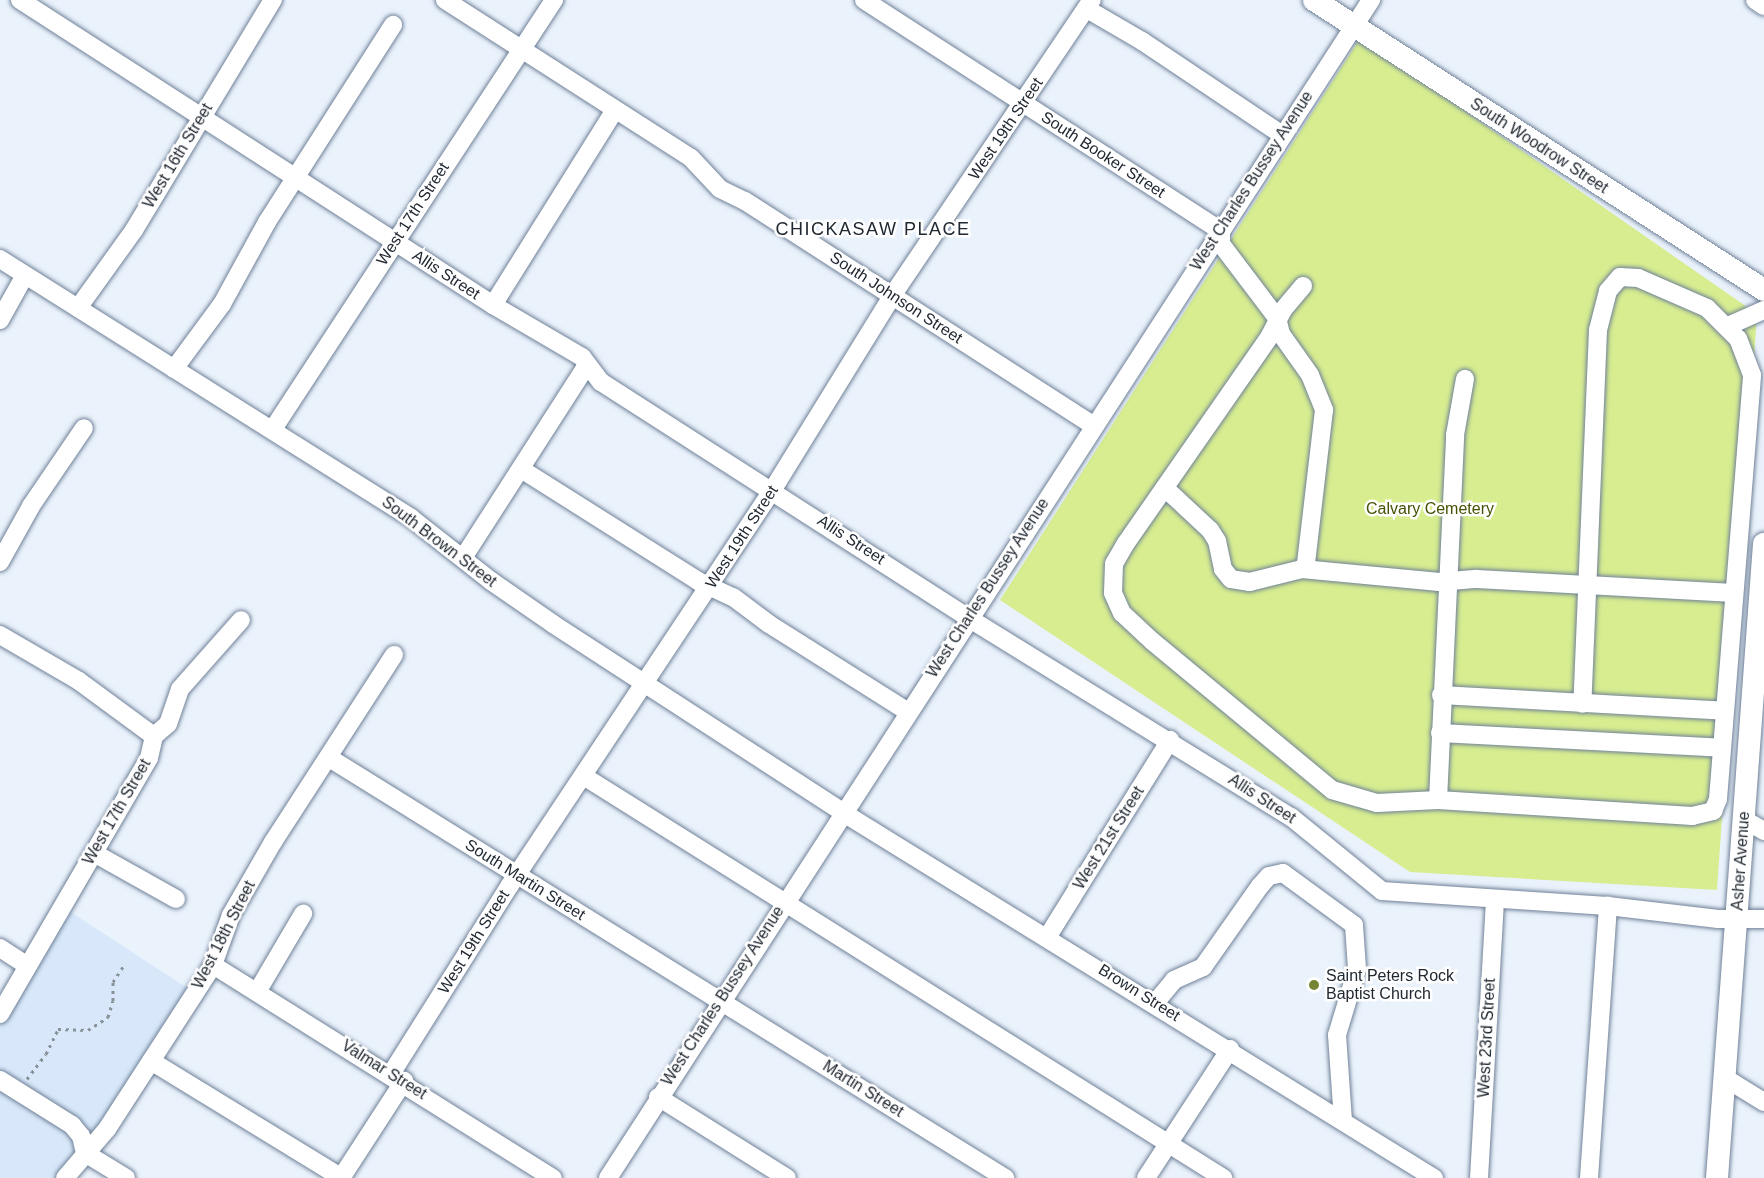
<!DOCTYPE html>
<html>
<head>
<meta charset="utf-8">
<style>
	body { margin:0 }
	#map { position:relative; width:1764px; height:1178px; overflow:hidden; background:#eaf2fc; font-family:Helvetica,sans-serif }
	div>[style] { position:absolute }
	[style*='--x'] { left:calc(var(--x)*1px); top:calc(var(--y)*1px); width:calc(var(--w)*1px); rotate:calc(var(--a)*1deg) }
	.built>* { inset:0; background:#d8e8fa }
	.green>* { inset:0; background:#d7ed90 }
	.path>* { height:3px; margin-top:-1.5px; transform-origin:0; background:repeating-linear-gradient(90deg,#89919a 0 3px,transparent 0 7.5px) }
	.roads { filter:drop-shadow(0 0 2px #6f8198) drop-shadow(0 0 2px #6f8198) }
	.minor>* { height:18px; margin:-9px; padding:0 9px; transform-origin:9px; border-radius:9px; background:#fff }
	.major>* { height:22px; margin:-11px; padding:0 11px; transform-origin:11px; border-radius:11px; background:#fff }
	.dots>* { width:16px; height:16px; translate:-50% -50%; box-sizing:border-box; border:3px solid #fff; border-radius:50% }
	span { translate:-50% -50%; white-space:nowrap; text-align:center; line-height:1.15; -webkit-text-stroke:5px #fff; paint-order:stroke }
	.street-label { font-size:16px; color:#202831 }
	.park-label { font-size:16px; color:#455204 }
	.poi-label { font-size:16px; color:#202831 }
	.left { translate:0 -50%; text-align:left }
	.neighbourhood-label { font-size:18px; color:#202831; letter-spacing:1.5px }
</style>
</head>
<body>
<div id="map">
	<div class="built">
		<div style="clip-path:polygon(63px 907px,195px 993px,66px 1178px,0 1178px,0 1012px)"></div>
	</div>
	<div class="green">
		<div style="clip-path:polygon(1360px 38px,1757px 314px,1717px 890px,1410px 872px,1000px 600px)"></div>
	</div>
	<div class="path">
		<div style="--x:27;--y:1079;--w:31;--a:-53"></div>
		<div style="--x:46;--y:1054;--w:28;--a:-64"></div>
		<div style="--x:58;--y:1029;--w:30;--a:2"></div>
		<div style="--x:88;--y:1030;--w:24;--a:-33"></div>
		<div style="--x:108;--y:1017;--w:17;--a:-73"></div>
		<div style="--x:113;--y:1001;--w:19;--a:-90"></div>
		<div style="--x:113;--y:982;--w:20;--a:-57"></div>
	</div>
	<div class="roads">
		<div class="minor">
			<div style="--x:20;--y:0;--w:563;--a:32.81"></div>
			<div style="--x:493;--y:305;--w:103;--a:30.3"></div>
			<div style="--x:582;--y:357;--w:31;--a:53"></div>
			<div style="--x:601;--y:382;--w:439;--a:32.7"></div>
			<div style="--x:970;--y:619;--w:377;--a:31.7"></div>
			<div style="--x:1291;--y:817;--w:117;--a:39.1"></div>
			<div style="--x:1382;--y:891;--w:226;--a:3.8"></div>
			<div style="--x:1608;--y:906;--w:111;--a:6.7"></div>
			<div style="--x:1718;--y:919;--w:46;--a:0"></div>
			<div style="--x:445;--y:0;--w:292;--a:32.7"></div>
			<div style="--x:691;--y:158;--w:42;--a:46.9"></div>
			<div style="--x:720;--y:189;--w:28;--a:26"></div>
			<div style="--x:745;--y:201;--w:414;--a:32.8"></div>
			<div style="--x:864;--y:0;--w:425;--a:32.9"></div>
			<div style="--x:1221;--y:231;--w:13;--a:90"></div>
			<div style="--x:1221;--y:244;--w:93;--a:52.9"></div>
			<div style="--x:1277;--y:318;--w:16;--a:76"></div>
			<div style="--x:1281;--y:334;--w:50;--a:54.7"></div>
			<div style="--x:1310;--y:375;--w:38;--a:68"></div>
			<div style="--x:1324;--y:410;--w:155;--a:96.7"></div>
			<div style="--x:1306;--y:564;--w:6;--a:129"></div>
			<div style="--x:1302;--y:569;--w:54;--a:166"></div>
			<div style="--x:1250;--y:582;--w:19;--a:-171"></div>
			<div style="--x:1231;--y:579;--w:13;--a:-129"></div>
			<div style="--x:1223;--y:569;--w:29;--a:-102"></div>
			<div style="--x:1217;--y:541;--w:13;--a:-122"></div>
			<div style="--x:1210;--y:530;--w:62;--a:-137"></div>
			<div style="--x:1755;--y:0;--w:11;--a:34"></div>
			<div style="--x:1087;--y:9;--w:64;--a:30.2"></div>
			<div style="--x:1142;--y:41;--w:167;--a:33.8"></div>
			<div style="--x:0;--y:259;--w:486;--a:32.2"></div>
			<div style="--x:411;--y:518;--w:102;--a:38.2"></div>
			<div style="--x:491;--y:581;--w:75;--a:34.7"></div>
			<div style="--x:553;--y:624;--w:345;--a:33"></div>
			<div style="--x:842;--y:812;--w:696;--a:31.73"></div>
			<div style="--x:1303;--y:286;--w:31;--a:130"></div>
			<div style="--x:1283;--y:310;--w:29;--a:117"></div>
			<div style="--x:1270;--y:336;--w:252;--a:124.8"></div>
			<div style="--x:1126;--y:543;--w:24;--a:120"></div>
			<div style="--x:1114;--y:564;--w:29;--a:92"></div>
			<div style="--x:1113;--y:593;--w:22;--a:66"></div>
			<div style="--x:1122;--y:613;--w:41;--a:43"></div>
			<div style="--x:1152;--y:641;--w:234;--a:39.6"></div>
			<div style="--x:1332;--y:790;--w:47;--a:16.1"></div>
			<div style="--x:1377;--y:803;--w:61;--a:-2.8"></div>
			<div style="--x:1438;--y:800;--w:255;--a:3.6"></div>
			<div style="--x:1692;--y:816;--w:22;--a:-13"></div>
			<div style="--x:1713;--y:811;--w:13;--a:-67"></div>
			<div style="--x:1718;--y:799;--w:425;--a:-85.4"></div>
			<div style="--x:1752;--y:375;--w:39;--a:-111"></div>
			<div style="--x:1738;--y:339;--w:44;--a:-135"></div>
			<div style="--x:1707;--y:308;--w:75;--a:-156.5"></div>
			<div style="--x:1638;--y:278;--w:18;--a:-177"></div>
			<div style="--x:1620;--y:277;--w:18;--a:131"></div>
			<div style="--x:1608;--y:291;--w:40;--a:104.4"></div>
			<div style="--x:1598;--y:330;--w:374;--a:92.4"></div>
			<div style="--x:493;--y:305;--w:230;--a:-58"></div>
			<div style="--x:78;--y:308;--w:96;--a:-54.3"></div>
			<div style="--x:134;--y:230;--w:269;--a:-58.9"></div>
			<div style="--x:0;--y:320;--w:51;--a:-60.9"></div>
			<div style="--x:1728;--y:326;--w:39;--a:-24"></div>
			<div style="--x:174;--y:369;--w:81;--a:-53.6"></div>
			<div style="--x:222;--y:304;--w:94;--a:-61.2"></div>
			<div style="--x:267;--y:222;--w:234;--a:-57.4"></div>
			<div style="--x:273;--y:429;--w:513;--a:-56.77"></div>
			<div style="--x:521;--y:469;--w:209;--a:32.3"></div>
			<div style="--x:698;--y:581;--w:38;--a:25"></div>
			<div style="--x:733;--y:597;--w:45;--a:36.9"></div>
			<div style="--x:769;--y:624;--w:165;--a:32.3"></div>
			<div style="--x:463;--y:558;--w:229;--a:-57.3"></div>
			<div style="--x:0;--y:562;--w:64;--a:-61"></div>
			<div style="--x:31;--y:506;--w:94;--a:-55.8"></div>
			<div style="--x:1302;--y:569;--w:138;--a:5.4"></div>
			<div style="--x:1439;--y:582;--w:38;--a:-5"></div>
			<div style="--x:1477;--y:579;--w:257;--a:3.1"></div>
			<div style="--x:0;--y:635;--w:91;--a:30.2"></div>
			<div style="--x:79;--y:681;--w:93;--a:36.3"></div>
			<div style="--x:1441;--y:695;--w:284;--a:3.2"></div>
			<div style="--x:1440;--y:733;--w:282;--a:3"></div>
			<div style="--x:331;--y:759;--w:794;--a:31.87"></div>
			<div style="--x:585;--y:777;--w:754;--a:32.15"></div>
			<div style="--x:1438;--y:800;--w:365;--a:-87.3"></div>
			<div style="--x:1455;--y:435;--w:57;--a:-79.9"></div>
			<div style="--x:1745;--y:820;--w:22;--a:30"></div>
			<div style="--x:94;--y:853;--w:94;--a:29.3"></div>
			<div style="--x:1048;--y:936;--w:231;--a:-58.1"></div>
			<div style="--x:0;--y:948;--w:33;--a:33"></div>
			<div style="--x:213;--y:965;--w:401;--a:32.1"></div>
			<div style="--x:257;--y:992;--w:91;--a:-59.5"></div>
			<div style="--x:1155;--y:1003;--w:30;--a:-50"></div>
			<div style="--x:1174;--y:980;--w:32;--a:-24"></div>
			<div style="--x:1203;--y:967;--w:99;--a:-54.9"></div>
			<div style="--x:1260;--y:886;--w:13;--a:-48"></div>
			<div style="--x:1269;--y:876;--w:14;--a:-12"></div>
			<div style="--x:1283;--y:873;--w:88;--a:36.2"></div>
			<div style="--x:1354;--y:925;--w:44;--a:86.1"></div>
			<div style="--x:1357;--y:969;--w:69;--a:106.9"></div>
			<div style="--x:1337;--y:1035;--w:85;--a:86"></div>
			<div style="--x:0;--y:1014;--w:296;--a:-59.8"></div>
			<div style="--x:149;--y:758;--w:23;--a:-77"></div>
			<div style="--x:154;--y:736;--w:18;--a:-41"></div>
			<div style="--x:168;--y:724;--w:37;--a:-71"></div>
			<div style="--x:180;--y:689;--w:92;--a:-48.5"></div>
			<div style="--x:151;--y:1061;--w:224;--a:31.5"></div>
			<div style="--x:391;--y:1074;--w:223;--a:-57.8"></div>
			<div style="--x:510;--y:885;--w:475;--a:-56.4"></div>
			<div style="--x:773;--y:489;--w:227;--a:-58.3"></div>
			<div style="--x:892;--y:296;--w:357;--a:-56"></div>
			<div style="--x:1725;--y:1078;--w:46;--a:31.6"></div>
			<div style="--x:0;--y:1080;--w:85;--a:32"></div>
			<div style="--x:72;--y:1125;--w:14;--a:51"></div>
			<div style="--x:81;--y:1136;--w:17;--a:77"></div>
			<div style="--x:85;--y:1153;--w:48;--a:31.4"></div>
			<div style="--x:658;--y:1097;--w:152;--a:32.1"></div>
			<div style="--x:65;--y:1178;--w:65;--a:-49.4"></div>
			<div style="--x:107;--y:1129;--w:195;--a:-57.1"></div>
			<div style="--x:213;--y:965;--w:53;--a:-70.2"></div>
			<div style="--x:231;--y:915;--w:84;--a:-60.1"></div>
			<div style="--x:273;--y:842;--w:223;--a:-57.1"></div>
			<div style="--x:341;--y:1178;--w:116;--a:-57"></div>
			<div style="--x:608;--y:1178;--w:1404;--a:-57.07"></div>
			<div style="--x:1146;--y:1178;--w:154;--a:-56.9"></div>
			<div style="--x:1479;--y:1178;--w:279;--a:-86.7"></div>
			<div style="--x:1589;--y:1178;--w:273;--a:-86"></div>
		</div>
		<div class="major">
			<div style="--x:1314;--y:0;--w:535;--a:32.8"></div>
			<div style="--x:1717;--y:1178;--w:636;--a:-85.76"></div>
		</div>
	</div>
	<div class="dots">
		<div style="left:1314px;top:985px;background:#748534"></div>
	</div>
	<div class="street-label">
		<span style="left:1006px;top:129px;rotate:-56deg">West 19th Street</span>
		<span style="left:1539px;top:146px;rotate:33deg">South Woodrow Street</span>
		<span style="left:1103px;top:155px;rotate:33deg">South Booker Street</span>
		<span style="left:178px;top:156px;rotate:-59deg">West 16th Street</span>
		<span style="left:1252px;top:181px;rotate:-57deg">West Charles Bussey Avenue</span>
		<span style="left:413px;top:214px;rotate:-57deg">West 17th Street</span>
		<span style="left:446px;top:275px;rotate:33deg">Allis Street</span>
		<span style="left:896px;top:298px;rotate:33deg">South Johnson Street</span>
		<span style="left:742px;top:537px;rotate:-57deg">West 19th Street</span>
		<span style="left:851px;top:540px;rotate:33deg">Allis Street</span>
		<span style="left:439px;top:542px;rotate:37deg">South Brown Street</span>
		<span style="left:988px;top:588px;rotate:-57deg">West Charles Bussey Avenue</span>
		<span style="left:1262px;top:799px;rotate:33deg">Allis Street</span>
		<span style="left:117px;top:812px;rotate:-60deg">West 17th Street</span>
		<span style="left:1109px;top:838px;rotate:-58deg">West 21st Street</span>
		<span style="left:1741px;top:861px;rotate:-86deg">Asher Avenue</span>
		<span style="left:525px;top:880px;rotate:32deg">South Martin Street</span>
		<span style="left:224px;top:935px;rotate:-63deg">West 18th Street</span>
		<span style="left:474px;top:942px;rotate:-58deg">West 19th Street</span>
		<span style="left:1139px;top:993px;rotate:32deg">Brown Street</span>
		<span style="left:723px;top:996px;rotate:-57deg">West Charles Bussey Avenue</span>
		<span style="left:1487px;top:1038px;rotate:-87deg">West 23rd Street</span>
		<span style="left:384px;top:1070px;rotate:32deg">Valmar Street</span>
		<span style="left:863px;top:1089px;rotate:32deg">Martin Street</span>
	</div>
	<div class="park-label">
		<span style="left:1430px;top:509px">Calvary Cemetery</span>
	</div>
	<div class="poi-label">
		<span class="left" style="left:1326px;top:985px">Saint Peters Rock<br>Baptist Church</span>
	</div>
	<div class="neighbourhood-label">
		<span style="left:873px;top:229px">CHICKASAW PLACE</span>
	</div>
</div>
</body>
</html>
